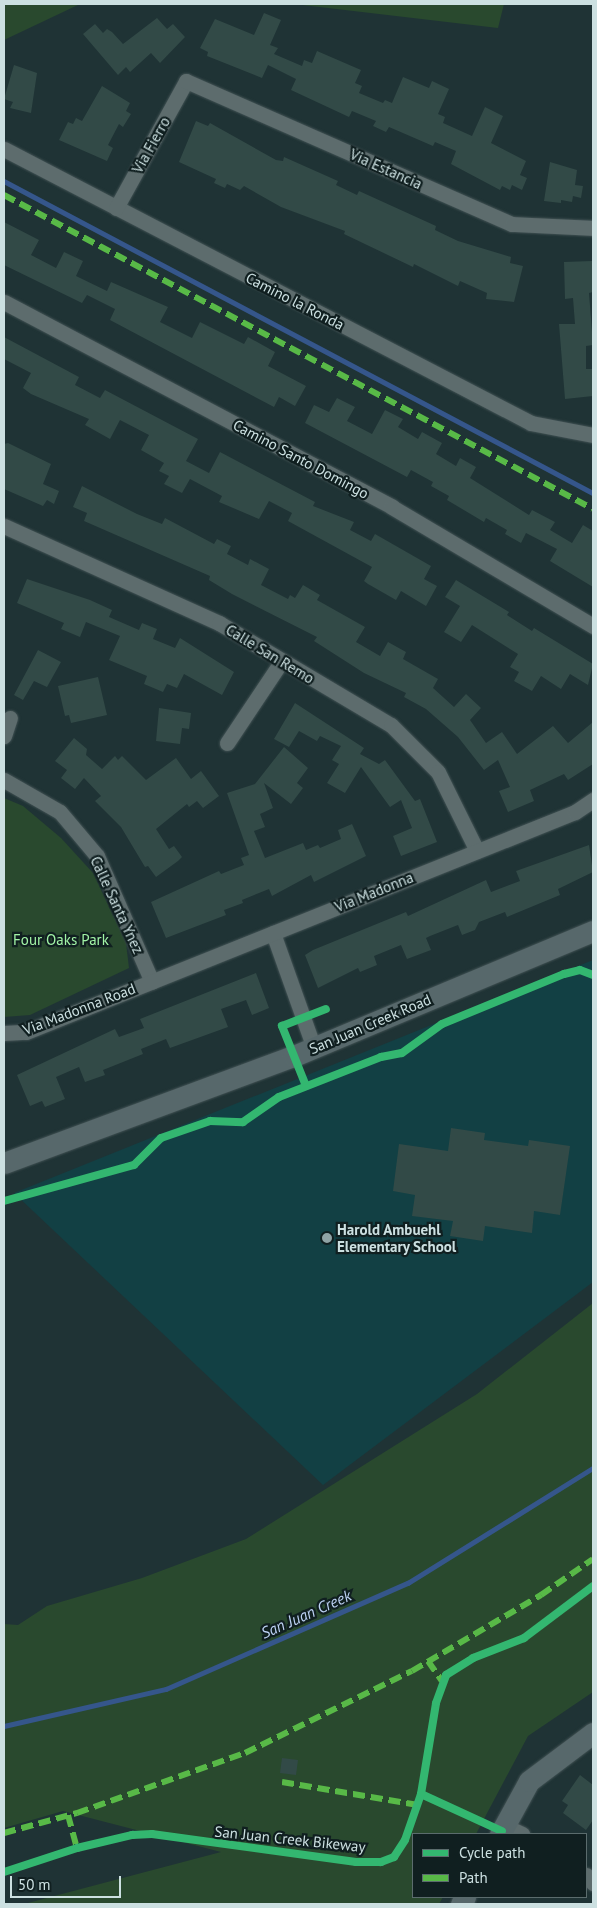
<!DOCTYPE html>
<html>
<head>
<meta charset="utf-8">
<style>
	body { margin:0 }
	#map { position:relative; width:597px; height:1908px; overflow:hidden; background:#1f3335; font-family:"PT Sans",sans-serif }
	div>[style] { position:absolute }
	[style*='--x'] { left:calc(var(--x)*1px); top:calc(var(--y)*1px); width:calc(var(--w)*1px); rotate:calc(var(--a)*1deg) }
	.built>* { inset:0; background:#124044 }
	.green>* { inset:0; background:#29492e }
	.stream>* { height:4.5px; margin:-2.25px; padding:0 2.25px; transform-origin:2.25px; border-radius:2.25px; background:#35568b }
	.building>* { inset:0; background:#324a47 }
	.roads { filter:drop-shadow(0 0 1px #415153) drop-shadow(0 0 1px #415153) }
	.street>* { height:15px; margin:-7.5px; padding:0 7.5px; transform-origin:7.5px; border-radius:7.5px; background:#5d6c6d }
	.secondary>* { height:21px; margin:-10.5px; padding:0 10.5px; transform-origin:10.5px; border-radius:10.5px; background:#57686b }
	.quiet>* { height:6px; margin-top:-3px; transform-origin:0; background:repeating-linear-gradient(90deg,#58b947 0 12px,transparent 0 18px) }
	.cycleway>* { height:8px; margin:-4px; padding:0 4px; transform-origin:4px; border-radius:4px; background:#33b770 }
	.dots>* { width:14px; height:14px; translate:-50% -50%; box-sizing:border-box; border:2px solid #101f20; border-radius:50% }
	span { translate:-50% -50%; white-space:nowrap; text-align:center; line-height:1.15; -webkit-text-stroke:4.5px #101f20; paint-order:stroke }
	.street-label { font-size:15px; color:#cce0e1 }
	.park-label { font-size:15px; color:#a2f4a6 }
	.poi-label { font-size:15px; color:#cce0e1; font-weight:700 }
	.left { translate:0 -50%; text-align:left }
	.water-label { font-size:16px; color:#bdd2f4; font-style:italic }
	.frame { position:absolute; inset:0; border:5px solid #cce0e1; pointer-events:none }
	.legend { position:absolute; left:412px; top:1833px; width:175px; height:65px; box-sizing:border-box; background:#101f20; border:1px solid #5b6c6d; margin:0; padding:6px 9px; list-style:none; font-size:15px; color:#cce0e1 }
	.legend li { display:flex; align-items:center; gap:10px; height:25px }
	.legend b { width:25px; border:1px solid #5b6c6d }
	.scale { position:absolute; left:10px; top:1876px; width:111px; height:22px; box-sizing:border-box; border:2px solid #cce0e1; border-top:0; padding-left:6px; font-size:15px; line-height:18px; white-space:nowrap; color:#cce0e1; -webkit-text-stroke:4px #101f20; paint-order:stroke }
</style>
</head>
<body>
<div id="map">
	<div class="built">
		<div style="clip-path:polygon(593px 960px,593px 1282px,323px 1485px,14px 1193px)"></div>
	</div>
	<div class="green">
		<div style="clip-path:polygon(4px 4px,80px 4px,4px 40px)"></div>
		<div style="clip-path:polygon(294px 4px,504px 4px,498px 28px)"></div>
		<div style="clip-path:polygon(4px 798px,23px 806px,61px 838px,93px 873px,126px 943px,129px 968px,30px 1015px,4px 1017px)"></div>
		<div style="clip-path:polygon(593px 1303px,593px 1692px,528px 1736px,476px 1834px,413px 1834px,413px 1897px,443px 1897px,439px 1904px,24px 1904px,221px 1852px,63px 1811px,4px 1828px,4px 1624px,18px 1625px,47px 1606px,142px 1578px,246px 1539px,477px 1394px)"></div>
	</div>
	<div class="stream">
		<div style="--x:4;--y:181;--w:667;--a:27.91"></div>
		<div style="--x:4;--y:1726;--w:166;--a:-12.9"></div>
		<div style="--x:166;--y:1689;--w:264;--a:-23.7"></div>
		<div style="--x:408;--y:1583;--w:218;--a:-31.9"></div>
	</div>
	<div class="building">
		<div style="clip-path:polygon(264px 13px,281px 20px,270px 45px,278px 48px,274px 54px,302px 66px,304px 60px,312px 63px,317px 51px,361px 70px,355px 83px,362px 86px,359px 93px,383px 103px,385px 100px,392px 103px,403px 77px,429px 88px,432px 81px,449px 89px,438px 114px,445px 117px,443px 123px,472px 136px,485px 107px,503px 116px,491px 143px,526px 161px,520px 175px,527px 178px,522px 190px,512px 185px,510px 190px,502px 186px,500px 190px,451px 164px,456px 151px,435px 142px,433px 146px,389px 127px,386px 132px,373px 126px,376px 121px,352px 111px,349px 117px,291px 90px,296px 79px,268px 65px,262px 78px,207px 56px,208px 52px,200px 48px,215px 19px,254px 35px)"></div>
		<div style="clip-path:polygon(157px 18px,167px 29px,173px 24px,185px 37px,160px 63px,151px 53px,130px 72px,126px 67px,118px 75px,83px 34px,95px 24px,103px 33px,107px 29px,112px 32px,123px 44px)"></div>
		<div style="clip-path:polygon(14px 65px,37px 73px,31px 113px,10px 108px,13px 102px,4px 99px)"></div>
		<div style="clip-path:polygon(102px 86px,130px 103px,126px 111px,131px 114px,123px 127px,119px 124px,108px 145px,113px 148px,107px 161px,59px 140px,68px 122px,73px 124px,76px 118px,82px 121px)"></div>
		<div style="clip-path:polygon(196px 121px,208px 126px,210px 123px,276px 160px,283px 161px,284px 157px,338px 181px,336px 185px,357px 195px,359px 191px,436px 226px,435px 230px,458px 241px,511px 257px,510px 263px,523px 266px,514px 302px,486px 299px,487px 293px,460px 281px,458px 286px,414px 264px,413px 267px,344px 234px,345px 231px,281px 207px,244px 186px,240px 190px,227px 184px,225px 188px,214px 183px,216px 179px,179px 162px)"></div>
		<div style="clip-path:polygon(550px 162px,577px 170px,575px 185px,583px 186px,581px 198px,573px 196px,572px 202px,561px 200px,561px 203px,544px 201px)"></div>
		<div style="clip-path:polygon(4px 222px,39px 240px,31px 255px,56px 268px,64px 252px,83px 261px,76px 276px,107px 291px,111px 282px,168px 307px,160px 322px,192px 338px,200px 322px,244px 344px,248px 337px,275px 352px,268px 366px,306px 386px,295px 406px,279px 397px,274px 407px,110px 320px,115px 309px,87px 295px,82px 303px,4px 265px)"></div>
		<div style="clip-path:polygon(592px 261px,593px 292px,589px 293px,593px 345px,586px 346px,586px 369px,593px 369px,593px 396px,565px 399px,559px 324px,575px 324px,573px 298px,565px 299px,564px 262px)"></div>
		<div style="clip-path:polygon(4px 337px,79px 377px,75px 385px,100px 398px,105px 390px,198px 439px,186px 461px,209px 473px,220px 452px,315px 502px,313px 506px,354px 522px,350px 530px,371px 541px,375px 534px,431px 566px,424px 579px,437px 586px,426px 606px,401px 591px,396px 600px,368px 584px,364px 581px,372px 567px,288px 521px,292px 513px,269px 501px,259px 519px,219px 502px,222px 496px,190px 479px,182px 493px,164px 484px,169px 476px,159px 471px,164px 463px,141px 450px,149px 435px,120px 420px,110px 439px,85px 425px,89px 419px,31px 394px,23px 388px,31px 373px,4px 359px)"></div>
		<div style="clip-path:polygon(337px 398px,355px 407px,347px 421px,372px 434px,385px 410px,403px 419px,398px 427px,418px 439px,422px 432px,442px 443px,436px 454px,456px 466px,460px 458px,476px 467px,470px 478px,529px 515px,532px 510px,555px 522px,550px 530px,572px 543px,583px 525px,593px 531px,593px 587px,550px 561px,557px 549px,526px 533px,521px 543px,505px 534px,507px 530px,486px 518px,484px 522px,447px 500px,449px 496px,431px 486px,433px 482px,411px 470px,407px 477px,305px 423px,314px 405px,329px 412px)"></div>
		<div style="clip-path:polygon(8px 443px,51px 464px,43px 484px,59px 491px,54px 504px,47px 500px,43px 506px,4px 489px,4px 444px)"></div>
		<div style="clip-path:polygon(82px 486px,137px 514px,162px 524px,165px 518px,214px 544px,217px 539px,231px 546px,227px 554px,248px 565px,250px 559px,269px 569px,261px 585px,288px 599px,290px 595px,295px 598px,303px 585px,320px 595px,317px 600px,365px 627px,356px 642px,380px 656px,388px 642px,406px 652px,403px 659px,438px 679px,433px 688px,454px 707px,466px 694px,481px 708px,470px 720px,486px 743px,502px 732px,517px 754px,553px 726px,568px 743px,593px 722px,593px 764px,568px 780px,564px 774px,530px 790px,534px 801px,508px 812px,499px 791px,510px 787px,498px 760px,484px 770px,458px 737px,426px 709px,404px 697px,406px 693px,364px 673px,314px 641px,317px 637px,232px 594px,209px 580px,210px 576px,84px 521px,87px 513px,73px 507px)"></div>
		<div style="clip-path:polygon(27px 579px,90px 600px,112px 610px,109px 617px,139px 630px,142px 623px,157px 629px,153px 639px,175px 648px,180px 638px,234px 672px,222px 695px,184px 674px,177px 688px,167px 684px,163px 692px,144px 684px,147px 676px,109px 660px,120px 636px,86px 622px,80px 637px,61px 629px,64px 623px,17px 603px)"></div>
		<div style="clip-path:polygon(456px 580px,509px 612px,507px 615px,532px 631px,534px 628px,593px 664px,588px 685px,570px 674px,561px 689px,541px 676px,532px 691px,514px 681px,519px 672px,510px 667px,518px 654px,472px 625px,461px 642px,444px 632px,460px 606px,445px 597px)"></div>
		<div style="clip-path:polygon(38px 650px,61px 662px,47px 687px,34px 681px,23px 700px,14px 695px)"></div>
		<div style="clip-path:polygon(98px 677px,107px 715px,71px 723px,69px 715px,65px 716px,58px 686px)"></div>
		<div style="clip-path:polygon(295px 703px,364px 748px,360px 754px,379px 764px,385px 760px,415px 801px,420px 799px,437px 842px,401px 856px,393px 836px,412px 828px,401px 800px,390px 807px,361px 767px,345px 793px,327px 783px,339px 764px,332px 760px,341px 746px,320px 736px,317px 741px,299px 731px,289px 747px,274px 739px)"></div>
		<div style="clip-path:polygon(159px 708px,191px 713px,189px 729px,182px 728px,180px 744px,156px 741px)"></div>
		<div style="clip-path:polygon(74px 738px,87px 749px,86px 755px,102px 769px,115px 756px,118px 760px,122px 756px,146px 780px,176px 758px,191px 779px,201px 771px,219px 796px,203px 808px,197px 801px,189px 807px,187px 804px,156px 829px,169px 849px,174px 846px,182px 857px,178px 861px,156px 877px,148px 866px,145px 867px,121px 827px,95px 801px,101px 796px,84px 778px,75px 789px,61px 778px,67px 770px,55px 761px)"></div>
		<div style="clip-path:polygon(284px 747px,308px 768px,297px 783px,303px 788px,291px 804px,264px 783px,273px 808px,260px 814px,265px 827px,254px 831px,265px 858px,303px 843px,306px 850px,318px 845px,320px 848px,341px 839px,338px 830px,352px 824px,366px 856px,314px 882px,311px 875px,272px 896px,269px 889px,242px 900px,243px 903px,224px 910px,226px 915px,166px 938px,151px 902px,219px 871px,221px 874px,244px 865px,241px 858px,249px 855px,227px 793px,255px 784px)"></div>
		<div style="clip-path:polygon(589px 845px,593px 872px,558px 889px,560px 895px,507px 917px,505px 912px,479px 922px,475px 930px,462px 935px,458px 925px,430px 936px,426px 938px,431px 950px,407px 959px,401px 945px,374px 956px,377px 965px,360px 972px,358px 968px,318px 988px,305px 955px,313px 950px,406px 912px,408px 916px,486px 880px,491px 892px,520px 881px,516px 871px)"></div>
		<div style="clip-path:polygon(256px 973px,269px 1008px,252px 1015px,246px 1000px,221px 1009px,228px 1027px,170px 1048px,166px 1039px,141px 1049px,143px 1054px,103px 1070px,105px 1075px,85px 1082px,79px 1067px,56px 1077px,65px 1099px,45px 1107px,42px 1101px,30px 1106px,17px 1075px,115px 1029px,119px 1037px,144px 1028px,140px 1019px)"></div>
		<div style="clip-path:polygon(451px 1128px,485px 1133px,484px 1140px,528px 1146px,529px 1140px,570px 1146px,560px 1215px,534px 1211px,532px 1233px,485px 1226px,483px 1241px,450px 1236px,453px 1221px,412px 1216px,415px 1195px,393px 1191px,399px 1144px,448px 1151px)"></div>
		<div style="clip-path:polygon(282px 1758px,298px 1760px,296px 1775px,280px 1773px)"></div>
		<div style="clip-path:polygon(580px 1775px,593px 1785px,593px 1820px,586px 1830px,563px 1813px,568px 1805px,562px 1801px)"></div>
	</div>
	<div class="roads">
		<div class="street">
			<div style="--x:4;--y:149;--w:594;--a:27.47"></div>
			<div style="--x:531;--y:423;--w:63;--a:11"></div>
			<div style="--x:116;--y:208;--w:145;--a:-61.1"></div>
			<div style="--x:186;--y:81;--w:356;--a:23.7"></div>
			<div style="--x:512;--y:224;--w:81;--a:2.8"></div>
			<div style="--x:4;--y:302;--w:439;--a:27.8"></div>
			<div style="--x:392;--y:507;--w:234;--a:30.6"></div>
			<div style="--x:4;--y:526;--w:236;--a:24.3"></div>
			<div style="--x:219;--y:623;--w:200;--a:30.7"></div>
			<div style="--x:391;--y:725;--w:66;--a:45"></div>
			<div style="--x:438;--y:772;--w:88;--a:63.7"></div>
			<div style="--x:4;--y:736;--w:19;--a:-72"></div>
			<div style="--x:227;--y:743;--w:97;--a:-56.3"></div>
			<div style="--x:4;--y:780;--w:64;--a:29.7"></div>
			<div style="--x:60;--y:812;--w:57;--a:49.9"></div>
			<div style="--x:97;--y:856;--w:137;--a:66.4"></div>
			<div style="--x:273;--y:933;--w:122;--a:70.4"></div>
			<div style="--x:4;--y:1033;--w:22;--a:-3"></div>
			<div style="--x:26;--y:1032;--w:591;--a:-21.84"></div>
			<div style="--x:575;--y:812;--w:22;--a:-34"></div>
			<div style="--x:505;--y:1826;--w:19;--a:25"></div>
			<div style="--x:586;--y:1875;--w:11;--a:49"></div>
		</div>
		<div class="secondary">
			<div style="--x:4;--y:1163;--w:309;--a:-20.3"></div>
			<div style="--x:294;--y:1056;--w:324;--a:-22.7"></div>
			<div style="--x:500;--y:1834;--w:60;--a:-61.3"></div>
			<div style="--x:529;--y:1781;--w:80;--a:-36.9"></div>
			<div style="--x:461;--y:1904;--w:8;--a:-60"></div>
		</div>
	</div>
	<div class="quiet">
		<div style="--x:4;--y:195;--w:667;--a:28.06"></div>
		<div style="--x:428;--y:1661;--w:24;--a:55"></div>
		<div style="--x:282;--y:1782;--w:138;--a:9.6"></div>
		<div style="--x:68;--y:1815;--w:34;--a:75"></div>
		<div style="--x:4;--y:1833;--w:76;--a:-15.3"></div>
		<div style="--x:77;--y:1813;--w:178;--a:-19.7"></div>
		<div style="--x:245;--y:1753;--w:186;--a:-26.2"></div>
		<div style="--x:412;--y:1671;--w:150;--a:-30.5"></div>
		<div style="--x:541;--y:1595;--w:63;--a:-34.7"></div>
	</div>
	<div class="cycleway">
		<div style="--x:306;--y:1086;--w:65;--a:-111.8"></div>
		<div style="--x:282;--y:1026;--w:47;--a:-21.1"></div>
		<div style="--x:4;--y:1201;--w:135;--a:-15.5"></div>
		<div style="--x:134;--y:1165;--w:38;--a:-45"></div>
		<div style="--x:161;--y:1138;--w:52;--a:-19.1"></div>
		<div style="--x:210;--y:1121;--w:33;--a:2"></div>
		<div style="--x:243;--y:1122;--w:44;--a:-34.8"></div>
		<div style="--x:279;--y:1097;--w:110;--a:-21.4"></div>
		<div style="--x:381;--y:1057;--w:21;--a:-11"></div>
		<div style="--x:402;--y:1053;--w:49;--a:-35.9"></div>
		<div style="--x:442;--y:1024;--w:132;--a:-22.3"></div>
		<div style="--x:564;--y:974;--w:16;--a:-14"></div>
		<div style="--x:580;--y:970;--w:14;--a:21"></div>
		<div style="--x:421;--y:1794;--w:89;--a:24.6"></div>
		<div style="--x:4;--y:1872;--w:77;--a:-18.2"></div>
		<div style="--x:77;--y:1848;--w:57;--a:-13.3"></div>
		<div style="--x:132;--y:1835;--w:20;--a:-3"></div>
		<div style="--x:152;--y:1834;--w:206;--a:7.8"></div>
		<div style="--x:356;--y:1862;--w:25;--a:0"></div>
		<div style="--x:381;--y:1862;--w:14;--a:-21"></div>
		<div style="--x:394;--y:1857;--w:20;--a:-57"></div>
		<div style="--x:405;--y:1840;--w:49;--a:-70.8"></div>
		<div style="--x:421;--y:1794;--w:92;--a:-80.6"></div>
		<div style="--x:436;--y:1703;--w:30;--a:-70"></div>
		<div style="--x:446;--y:1675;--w:32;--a:-32"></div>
		<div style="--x:473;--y:1658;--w:55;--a:-21.4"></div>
		<div style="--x:524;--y:1638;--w:86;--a:-37"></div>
	</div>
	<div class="dots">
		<div style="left:327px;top:1238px;background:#8fa3a5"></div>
	</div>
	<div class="street-label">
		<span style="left:151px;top:145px;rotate:-61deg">Via Fierro</span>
		<span style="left:386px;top:169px;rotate:24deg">Via Estancia</span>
		<span style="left:295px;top:301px;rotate:27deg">Camino la Ronda</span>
		<span style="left:301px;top:459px;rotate:28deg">Camino Santo Domingo</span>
		<span style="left:270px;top:654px;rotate:31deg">Calle San Remo</span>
		<span style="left:374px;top:892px;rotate:-22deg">Via Madonna</span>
		<span style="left:117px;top:905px;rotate:65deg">Calle Santa Ynez</span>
		<span style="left:79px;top:1009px;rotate:-21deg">Via Madonna Road</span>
		<span style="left:370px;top:1024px;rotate:-23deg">San Juan Creek Road</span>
		<span style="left:290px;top:1839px;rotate:6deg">San Juan Creek Bikeway</span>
	</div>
	<div class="park-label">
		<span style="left:61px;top:940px">Four Oaks Park</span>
	</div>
	<div class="poi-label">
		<span class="left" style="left:337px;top:1238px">Harold Ambuehl<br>Elementary School</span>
	</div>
	<div class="water-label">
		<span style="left:306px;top:1614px;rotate:-24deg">San Juan Creek</span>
	</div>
	<div class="frame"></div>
	<ul class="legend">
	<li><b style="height:6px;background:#33b770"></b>Cycle path</li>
	<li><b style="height:6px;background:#58b947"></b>Path</li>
	</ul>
	<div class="scale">50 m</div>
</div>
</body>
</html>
